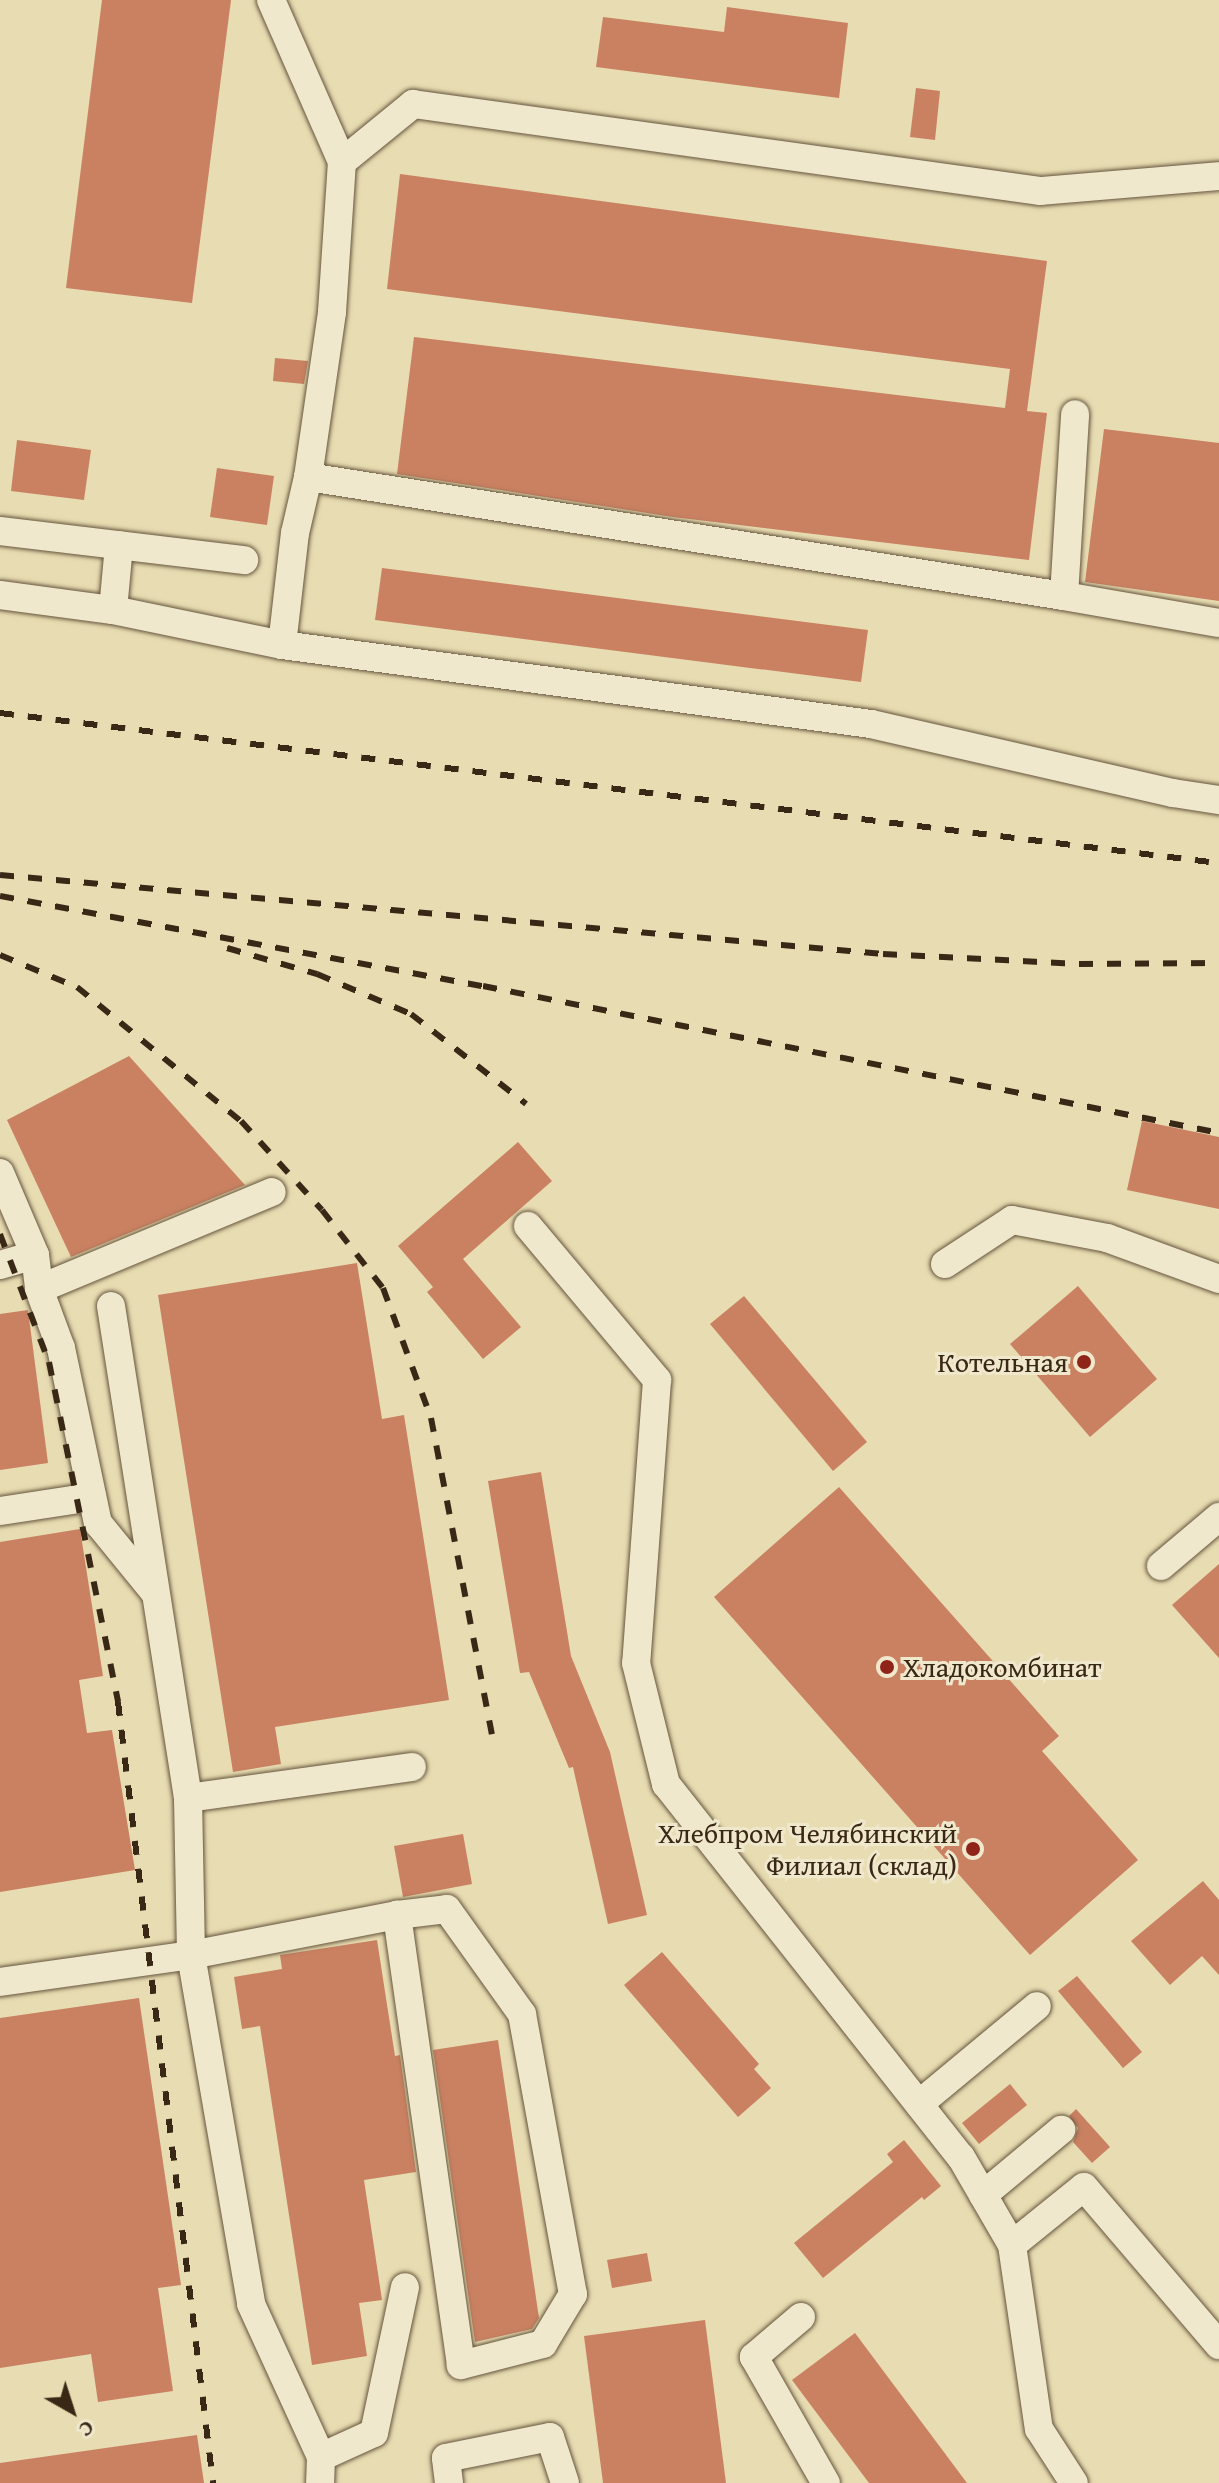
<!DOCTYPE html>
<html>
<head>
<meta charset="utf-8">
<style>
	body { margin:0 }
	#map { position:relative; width:1219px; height:2483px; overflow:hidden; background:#e8dcb2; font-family:"Gentium Book Plus",serif }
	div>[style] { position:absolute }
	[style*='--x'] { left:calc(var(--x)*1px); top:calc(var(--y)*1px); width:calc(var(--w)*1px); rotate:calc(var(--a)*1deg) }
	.building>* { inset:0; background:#c98162 }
	.roads { filter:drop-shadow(0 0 2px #65553c) drop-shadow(0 0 2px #65553c) }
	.minor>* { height:28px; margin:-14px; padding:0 14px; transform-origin:14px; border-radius:14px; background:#f0e8cd }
	.rail>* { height:6px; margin-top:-3px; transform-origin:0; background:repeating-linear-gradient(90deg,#392815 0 14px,transparent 0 28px) }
	.dots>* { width:22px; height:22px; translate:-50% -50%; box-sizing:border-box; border:4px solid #f0e8cd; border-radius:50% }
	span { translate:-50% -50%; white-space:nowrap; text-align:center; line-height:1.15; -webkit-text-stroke:6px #f0e8cd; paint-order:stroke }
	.poi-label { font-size:28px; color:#392815 }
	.right { translate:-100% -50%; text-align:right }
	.left { translate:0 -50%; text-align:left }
	.north { position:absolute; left:32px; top:2371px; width:80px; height:80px; -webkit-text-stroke:6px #f0e8cd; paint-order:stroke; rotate:141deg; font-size:22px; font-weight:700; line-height:32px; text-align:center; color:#392815 }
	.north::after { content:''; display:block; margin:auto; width:28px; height:36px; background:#392815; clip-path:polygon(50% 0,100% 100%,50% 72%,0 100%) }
</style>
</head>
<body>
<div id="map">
	<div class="building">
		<div style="clip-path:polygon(102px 0,231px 0,192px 303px,66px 288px)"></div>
		<div style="clip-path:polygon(727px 7px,848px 23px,839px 98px,596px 67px,603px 17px,724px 32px)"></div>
		<div style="clip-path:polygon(916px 88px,940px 91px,935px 140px,910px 137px)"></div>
		<div style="clip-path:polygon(400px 174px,1047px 261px,1027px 411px,1047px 413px,1029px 560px,673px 517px,397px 474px,414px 337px,1005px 408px,1010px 369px,387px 289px)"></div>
		<div style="clip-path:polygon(275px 358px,308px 361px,304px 384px,273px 381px)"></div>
		<div style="clip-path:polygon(1104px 429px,1219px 443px,1219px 601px,1085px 582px)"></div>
		<div style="clip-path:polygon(17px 440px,91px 450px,84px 500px,11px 491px)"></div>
		<div style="clip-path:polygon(217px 468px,274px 476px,267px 525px,210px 517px)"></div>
		<div style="clip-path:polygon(382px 568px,868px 630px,861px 682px,375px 620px)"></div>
		<div style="clip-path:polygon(129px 1056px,245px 1185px,71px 1257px,7px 1120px)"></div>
		<div style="clip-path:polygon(1142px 1121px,1219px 1137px,1219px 1209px,1127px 1190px)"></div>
		<div style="clip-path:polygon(518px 1142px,552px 1181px,463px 1259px,521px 1327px,483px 1359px,427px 1292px,433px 1287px,398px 1246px)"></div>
		<div style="clip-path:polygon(357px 1263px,382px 1419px,404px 1415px,449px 1700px,275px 1727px,281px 1764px,233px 1772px,158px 1295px)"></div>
		<div style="clip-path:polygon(1078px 1286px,1157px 1379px,1090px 1437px,1010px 1344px)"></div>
		<div style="clip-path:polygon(744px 1296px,867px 1442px,833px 1471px,710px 1324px)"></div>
		<div style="clip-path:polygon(28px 1310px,48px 1463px,0 1470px,0 1314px)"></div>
		<div style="clip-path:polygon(541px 1472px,571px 1656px,610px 1752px,647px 1915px,608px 1924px,573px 1767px,569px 1768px,529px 1672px,520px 1673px,488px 1481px)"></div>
		<div style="clip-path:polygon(839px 1487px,1059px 1736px,1042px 1751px,1138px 1860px,1030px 1955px,714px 1597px)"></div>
		<div style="clip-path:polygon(80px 1529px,103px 1676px,79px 1680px,87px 1733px,112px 1730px,135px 1870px,0 1892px,0 1542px)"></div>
		<div style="clip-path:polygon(1219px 1564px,1219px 1658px,1172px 1605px)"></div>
		<div style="clip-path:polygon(463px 1834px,472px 1884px,403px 1897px,394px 1846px)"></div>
		<div style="clip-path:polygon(1203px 1881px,1219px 1900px,1219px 1975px,1202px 1956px,1170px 1985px,1131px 1941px)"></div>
		<div style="clip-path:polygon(377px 1940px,395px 2056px,400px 2055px,416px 2172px,364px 2180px,382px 2300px,359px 2303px,367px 2356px,312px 2365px,260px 2026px,242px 2029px,234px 1977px,282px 1969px,280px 1955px)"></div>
		<div style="clip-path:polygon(662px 1952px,759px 2064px,754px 2069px,771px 2088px,738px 2117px,624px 1985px)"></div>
		<div style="clip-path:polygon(1077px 1976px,1142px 2052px,1123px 2068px,1058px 1991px)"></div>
		<div style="clip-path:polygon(139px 1998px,181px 2285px,158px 2288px,173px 2391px,98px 2402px,91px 2354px,0 2368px,0 2018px)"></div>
		<div style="clip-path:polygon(498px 2040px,539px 2318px,532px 2329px,475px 2342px,433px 2050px)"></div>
		<div style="clip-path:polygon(1010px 2084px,1027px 2105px,979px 2144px,962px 2123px)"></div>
		<div style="clip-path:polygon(1076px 2109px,1110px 2147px,1092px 2163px,1073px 2142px,1078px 2128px,1069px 2116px)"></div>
		<div style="clip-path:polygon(904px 2140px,941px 2186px,924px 2200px,922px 2197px,823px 2278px,794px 2243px,893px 2162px,887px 2154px)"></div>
		<div style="clip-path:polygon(647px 2253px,652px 2281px,612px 2288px,607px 2260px)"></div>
		<div style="clip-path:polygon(705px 2320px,726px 2483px,603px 2483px,584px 2336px)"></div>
		<div style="clip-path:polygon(855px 2333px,967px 2483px,869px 2483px,792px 2380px)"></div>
		<div style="clip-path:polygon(197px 2435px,204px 2483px,0 2483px,0 2463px)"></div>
	</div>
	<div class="roads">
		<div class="minor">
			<div style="--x:271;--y:0;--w:177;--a:66.3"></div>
			<div style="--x:308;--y:477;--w:765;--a:8.95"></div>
			<div style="--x:1064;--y:596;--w:182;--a:-86.5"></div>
			<div style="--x:0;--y:531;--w:246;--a:6.8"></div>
			<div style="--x:0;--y:595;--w:114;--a:7.6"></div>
			<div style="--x:113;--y:610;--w:173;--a:11.7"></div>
			<div style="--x:282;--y:645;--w:594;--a:7.64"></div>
			<div style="--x:871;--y:724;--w:310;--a:12.9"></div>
			<div style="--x:1173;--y:793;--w:47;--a:8.7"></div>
			<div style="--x:1064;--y:596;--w:157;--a:9.9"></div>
			<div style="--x:113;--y:610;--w:65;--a:-84.7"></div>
			<div style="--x:282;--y:645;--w:113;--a:-83.4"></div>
			<div style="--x:295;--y:533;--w:57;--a:-76.9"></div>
			<div style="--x:308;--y:477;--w:167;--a:-81.7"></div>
			<div style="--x:332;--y:312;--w:150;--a:-86.2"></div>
			<div style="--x:342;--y:162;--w:92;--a:-39.2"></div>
			<div style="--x:413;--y:104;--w:634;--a:7.89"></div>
			<div style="--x:1041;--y:191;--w:179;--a:-4.8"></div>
			<div style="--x:0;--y:1173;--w:89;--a:66.9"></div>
			<div style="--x:35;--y:1255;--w:34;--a:83"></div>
			<div style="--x:39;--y:1289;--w:63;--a:69.6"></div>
			<div style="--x:61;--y:1348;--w:179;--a:78.1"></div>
			<div style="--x:98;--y:1523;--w:90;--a:50.8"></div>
			<div style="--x:528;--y:1226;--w:201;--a:50"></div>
			<div style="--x:657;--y:1380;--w:284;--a:94.2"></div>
			<div style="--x:636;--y:1663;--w:125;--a:76.1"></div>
			<div style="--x:666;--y:1784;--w:476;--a:51.7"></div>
			<div style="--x:961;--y:2157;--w:102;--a:59.9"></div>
			<div style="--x:1012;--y:2245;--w:186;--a:81.7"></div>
			<div style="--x:1039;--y:2429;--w:64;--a:57.1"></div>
			<div style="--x:945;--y:1264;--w:80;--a:-33.3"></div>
			<div style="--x:1012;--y:1220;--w:97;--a:10.7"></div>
			<div style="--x:1107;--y:1238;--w:119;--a:20.1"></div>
			<div style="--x:0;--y:1265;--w:36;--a:-16"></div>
			<div style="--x:39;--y:1289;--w:252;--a:-22.6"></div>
			<div style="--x:111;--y:1306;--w:498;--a:81.1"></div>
			<div style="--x:188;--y:1798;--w:157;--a:88.9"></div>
			<div style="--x:191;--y:1955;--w:354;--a:80.2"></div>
			<div style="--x:251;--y:2304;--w:168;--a:65.4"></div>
			<div style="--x:321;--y:2457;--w:26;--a:92"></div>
			<div style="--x:0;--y:1511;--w:93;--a:-8.7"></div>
			<div style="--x:1161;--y:1566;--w:76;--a:-40.2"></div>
			<div style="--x:188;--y:1798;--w:226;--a:-7.9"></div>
			<div style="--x:0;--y:1982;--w:193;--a:-8"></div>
			<div style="--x:191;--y:1955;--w:210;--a:-11"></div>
			<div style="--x:397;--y:1915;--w:50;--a:-6.8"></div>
			<div style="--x:447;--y:1909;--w:129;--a:54.5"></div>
			<div style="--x:522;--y:2014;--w:285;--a:79.7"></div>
			<div style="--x:573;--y:2294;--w:58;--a:121"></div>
			<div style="--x:543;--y:2344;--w:85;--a:165.6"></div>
			<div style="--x:461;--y:2365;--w:455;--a:-98.1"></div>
			<div style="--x:919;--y:2104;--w:153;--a:-39.7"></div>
			<div style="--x:983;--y:2195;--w:102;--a:-39.8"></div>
			<div style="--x:1012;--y:2245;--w:92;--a:-38.9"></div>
			<div style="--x:1084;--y:2187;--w:208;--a:49.5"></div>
			<div style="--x:801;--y:2317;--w:62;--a:139.6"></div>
			<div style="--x:754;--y:2357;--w:145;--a:60.3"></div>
			<div style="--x:321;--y:2457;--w:58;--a:-24.4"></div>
			<div style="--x:374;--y:2433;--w:149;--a:-78"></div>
			<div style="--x:449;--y:2483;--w:25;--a:-97"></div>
			<div style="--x:446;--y:2458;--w:106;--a:-11.4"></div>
			<div style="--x:550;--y:2437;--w:48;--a:71.9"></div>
		</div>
	</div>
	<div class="rail">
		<div style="--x:0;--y:713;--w:1228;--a:7.02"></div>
		<div style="--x:0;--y:875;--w:887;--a:5.11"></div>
		<div style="--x:883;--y:954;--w:196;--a:2.9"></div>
		<div style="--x:1079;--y:964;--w:140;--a:-0.4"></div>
		<div style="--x:0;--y:896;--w:491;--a:10.6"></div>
		<div style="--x:483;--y:986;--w:751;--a:11.29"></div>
		<div style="--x:227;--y:948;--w:94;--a:16.1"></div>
		<div style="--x:317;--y:974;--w:102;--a:23.1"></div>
		<div style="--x:411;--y:1014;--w:146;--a:38"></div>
		<div style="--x:0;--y:955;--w:83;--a:22.6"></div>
		<div style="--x:77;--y:987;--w:212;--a:39.3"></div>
		<div style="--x:241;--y:1121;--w:120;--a:47.7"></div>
		<div style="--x:322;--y:1210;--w:99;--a:52"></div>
		<div style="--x:383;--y:1288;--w:139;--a:69.7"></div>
		<div style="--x:431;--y:1418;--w:327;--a:79.1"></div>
		<div style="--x:0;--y:1234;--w:137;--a:69.1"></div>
		<div style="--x:49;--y:1362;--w:347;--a:78.5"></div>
		<div style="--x:118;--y:1702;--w:787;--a:83.06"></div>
	</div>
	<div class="dots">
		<div style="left:1084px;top:1362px;background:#8f2418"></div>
		<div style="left:887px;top:1667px;background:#8f2418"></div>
		<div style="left:973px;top:1849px;background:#8f2418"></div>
	</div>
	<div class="poi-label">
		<span class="right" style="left:1068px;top:1362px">Котельная</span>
		<span class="left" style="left:903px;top:1667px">Хладокомбинат</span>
		<span class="right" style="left:957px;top:1849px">Хлебпром Челябинский<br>Филиал (склад)</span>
	</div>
	<div class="north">С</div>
</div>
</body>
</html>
